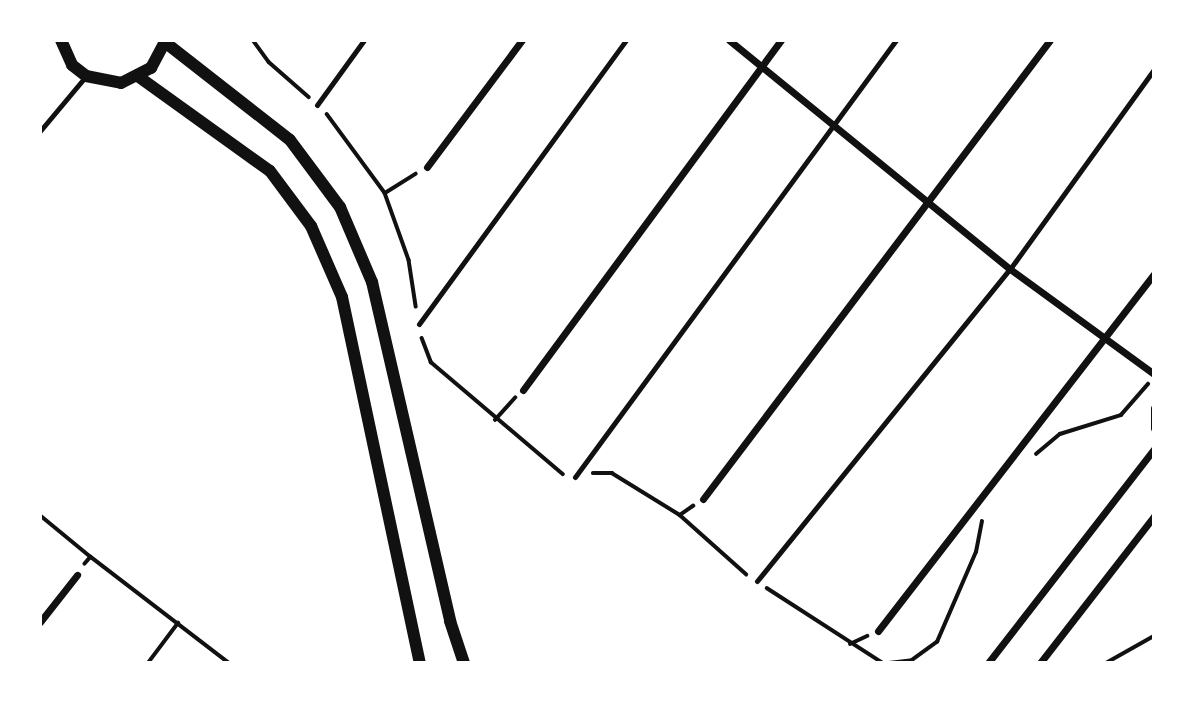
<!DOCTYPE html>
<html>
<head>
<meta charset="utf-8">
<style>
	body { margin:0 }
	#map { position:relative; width:1194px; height:703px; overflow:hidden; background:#fff; font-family:"Sofia Sans Condensed",sans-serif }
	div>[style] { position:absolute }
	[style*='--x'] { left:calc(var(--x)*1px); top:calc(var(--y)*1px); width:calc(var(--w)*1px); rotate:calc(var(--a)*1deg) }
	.path>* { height:3.5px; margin:-1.75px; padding:0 1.75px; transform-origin:1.75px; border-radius:1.75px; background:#111 }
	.service>* { height:5px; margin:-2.5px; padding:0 2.5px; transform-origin:2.5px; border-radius:2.5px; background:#111 }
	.minor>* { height:7px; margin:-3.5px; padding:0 3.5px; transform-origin:3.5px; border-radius:3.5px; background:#111 }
	.tertiary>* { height:12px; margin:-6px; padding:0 6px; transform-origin:6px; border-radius:6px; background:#111 }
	span { translate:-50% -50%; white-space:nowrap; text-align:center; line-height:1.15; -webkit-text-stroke:7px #fff; paint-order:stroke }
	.frame { position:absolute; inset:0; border:42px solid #fff; pointer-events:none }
</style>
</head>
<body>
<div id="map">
	<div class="path">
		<div style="--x:253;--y:40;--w:27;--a:54"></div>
		<div style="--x:269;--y:62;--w:53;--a:41.2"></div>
		<div style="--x:327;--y:114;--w:98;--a:53.7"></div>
		<div style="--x:385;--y:193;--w:71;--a:70.3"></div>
		<div style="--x:409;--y:260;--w:47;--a:81.3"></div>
		<div style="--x:385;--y:193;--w:36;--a:-32"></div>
		<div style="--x:422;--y:338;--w:26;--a:69"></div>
		<div style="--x:431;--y:362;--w:173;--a:40.3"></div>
		<div style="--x:495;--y:420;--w:30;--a:-48"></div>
		<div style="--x:1036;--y:454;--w:31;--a:-40"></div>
		<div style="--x:1060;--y:434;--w:64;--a:-17.3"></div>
		<div style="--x:1121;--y:415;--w:41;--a:-48.9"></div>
		<div style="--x:593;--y:473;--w:19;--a:0"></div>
		<div style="--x:612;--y:473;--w:80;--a:31.7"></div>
		<div style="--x:680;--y:515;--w:89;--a:41.8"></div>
		<div style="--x:40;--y:515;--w:66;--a:39.5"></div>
		<div style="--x:91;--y:557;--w:9;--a:131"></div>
		<div style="--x:680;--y:515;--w:16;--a:-35"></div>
		<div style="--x:91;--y:557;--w:174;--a:37.5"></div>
		<div style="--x:767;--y:588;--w:138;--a:32.9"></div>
		<div style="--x:850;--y:644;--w:19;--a:-25"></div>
		<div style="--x:148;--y:663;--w:50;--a:-53.1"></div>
		<div style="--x:889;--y:663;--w:23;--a:-7"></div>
		<div style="--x:912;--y:660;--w:31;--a:-36"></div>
		<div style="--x:937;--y:642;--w:98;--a:-66.6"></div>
		<div style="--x:976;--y:552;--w:31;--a:-79"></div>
		<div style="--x:1106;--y:663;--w:55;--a:-29.4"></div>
	</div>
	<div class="service">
		<div style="--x:317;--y:105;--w:80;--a:-54.1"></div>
		<div style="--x:40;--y:131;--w:72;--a:-50.1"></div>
		<div style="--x:419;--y:324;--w:351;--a:-53.9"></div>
		<div style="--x:575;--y:477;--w:542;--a:-53.7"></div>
		<div style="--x:757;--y:581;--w:402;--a:-51"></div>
		<div style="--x:1010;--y:269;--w:246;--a:-54.2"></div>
	</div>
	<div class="minor">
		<div style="--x:729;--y:40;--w:362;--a:39.2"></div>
		<div style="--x:1010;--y:269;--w:178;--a:36.1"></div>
		<div style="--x:427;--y:167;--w:159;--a:-53.2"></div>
		<div style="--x:523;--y:390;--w:435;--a:-53.6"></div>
		<div style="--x:1154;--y:408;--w:20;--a:90"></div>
		<div style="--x:703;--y:499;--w:575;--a:-52.91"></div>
		<div style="--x:40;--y:622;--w:60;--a:-51.8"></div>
		<div style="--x:878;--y:631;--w:451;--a:-52.3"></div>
		<div style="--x:988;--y:663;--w:271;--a:-52.2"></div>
		<div style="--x:1040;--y:663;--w:186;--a:-52.2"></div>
	</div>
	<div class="tertiary">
		<div style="--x:61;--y:40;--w:27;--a:66"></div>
		<div style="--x:72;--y:65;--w:18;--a:38"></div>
		<div style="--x:86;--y:76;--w:36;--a:11"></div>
		<div style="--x:121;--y:83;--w:34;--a:-27"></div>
		<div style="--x:151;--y:68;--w:32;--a:-62"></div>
		<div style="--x:166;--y:43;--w:157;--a:38"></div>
		<div style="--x:290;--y:140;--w:84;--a:53.3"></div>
		<div style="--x:340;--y:207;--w:82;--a:66.9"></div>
		<div style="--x:372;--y:282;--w:348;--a:77"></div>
		<div style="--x:450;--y:621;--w:44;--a:71.6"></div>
		<div style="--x:139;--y:77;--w:161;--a:35.7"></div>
		<div style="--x:270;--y:171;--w:69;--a:53.3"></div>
		<div style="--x:311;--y:226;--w:77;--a:66.4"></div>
		<div style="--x:342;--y:297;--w:374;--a:78"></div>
	</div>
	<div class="frame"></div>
</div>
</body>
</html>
